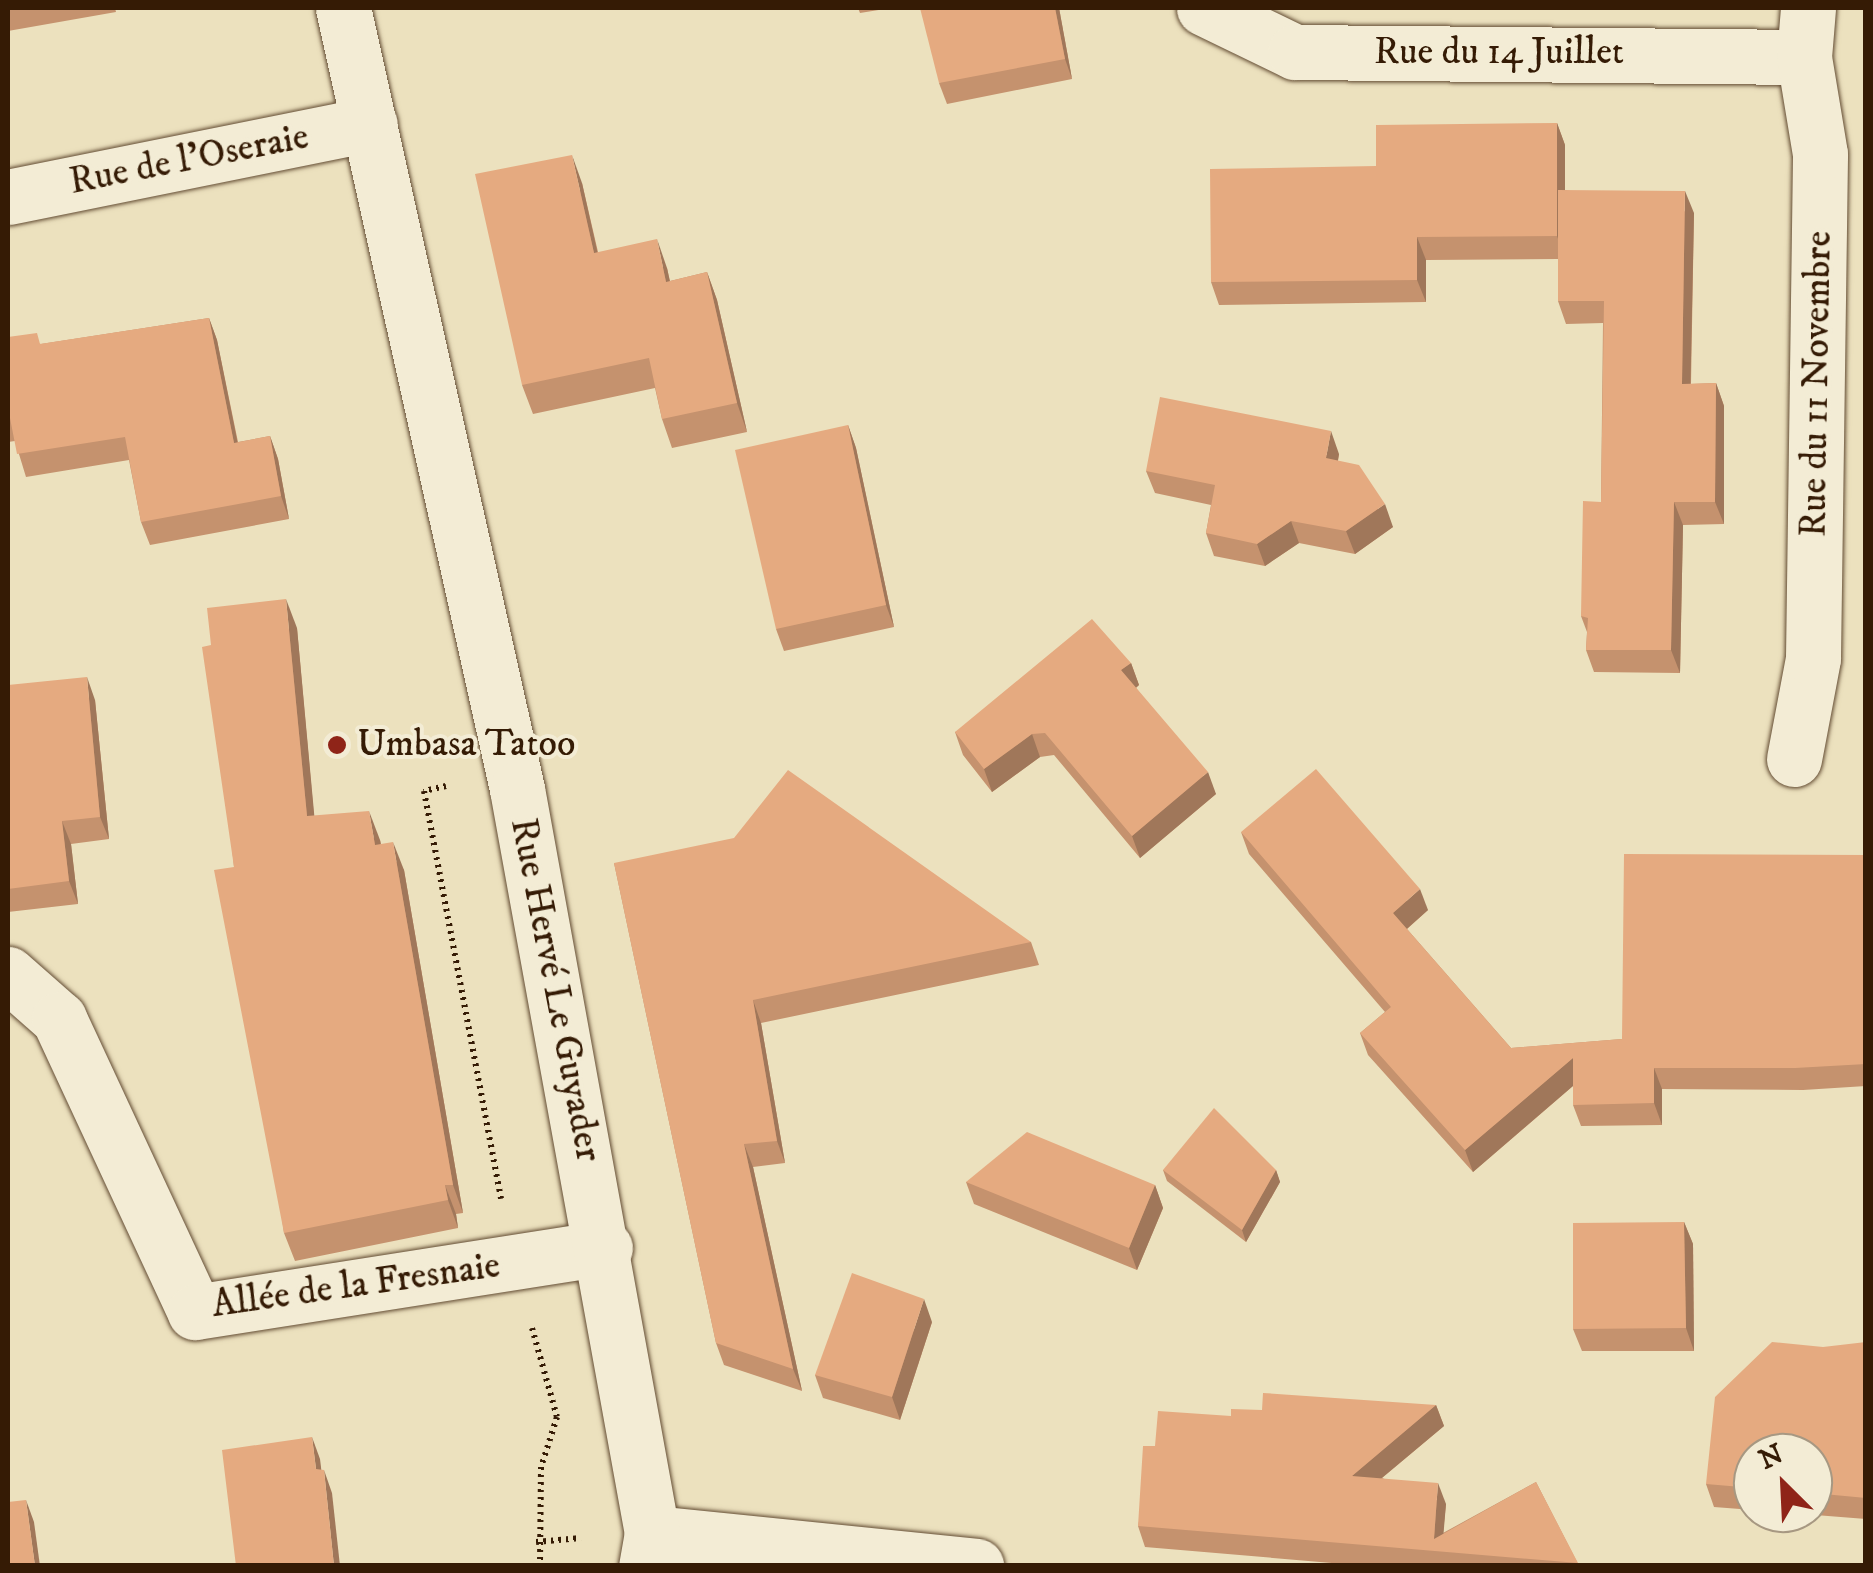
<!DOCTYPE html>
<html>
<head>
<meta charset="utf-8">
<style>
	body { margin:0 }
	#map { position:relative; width:1873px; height:1573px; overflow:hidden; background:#ece1be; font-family:"IM FELL DW Pica",serif }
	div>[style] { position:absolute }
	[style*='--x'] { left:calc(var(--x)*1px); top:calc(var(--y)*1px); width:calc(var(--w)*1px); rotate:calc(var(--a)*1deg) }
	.path>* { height:6px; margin-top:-3px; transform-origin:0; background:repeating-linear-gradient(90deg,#351b05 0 2.5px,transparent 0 7.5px) }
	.roads { filter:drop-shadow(0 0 2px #634c33) drop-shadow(0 0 2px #634c33) }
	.minor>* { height:55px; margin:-27.5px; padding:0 27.5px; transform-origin:27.5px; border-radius:27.5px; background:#f3ecd5 }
	.tertiary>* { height:55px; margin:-27.5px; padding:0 27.5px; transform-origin:27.5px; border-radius:27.5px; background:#f3ecd5 }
	.wall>* { inset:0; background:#c5926e }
	.shaded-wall>* { inset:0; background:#a0775a }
	.building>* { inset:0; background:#e5aa80 }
	.dots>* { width:28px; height:28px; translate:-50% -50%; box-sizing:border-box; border:5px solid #f3ecd5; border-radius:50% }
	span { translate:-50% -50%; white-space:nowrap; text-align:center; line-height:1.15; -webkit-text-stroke:8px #f3ecd5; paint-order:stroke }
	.street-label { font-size:38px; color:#351b05 }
	.poi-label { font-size:38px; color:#351b05 }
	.left { translate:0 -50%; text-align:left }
	.frame { position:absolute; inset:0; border:10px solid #351b05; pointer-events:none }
	.north { position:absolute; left:1733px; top:1433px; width:100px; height:100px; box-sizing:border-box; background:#f3ecd5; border:2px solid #a79882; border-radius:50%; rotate:336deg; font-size:28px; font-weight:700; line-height:40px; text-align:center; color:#351b05 }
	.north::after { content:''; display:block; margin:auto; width:35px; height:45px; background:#8f2418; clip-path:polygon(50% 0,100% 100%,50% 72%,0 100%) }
</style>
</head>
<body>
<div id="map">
	<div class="path">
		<div style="--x:446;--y:786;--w:23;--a:167"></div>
		<div style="--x:424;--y:791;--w:415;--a:79.3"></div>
		<div style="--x:532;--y:1328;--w:92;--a:74.3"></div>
		<div style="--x:557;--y:1417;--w:52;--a:107.7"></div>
		<div style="--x:541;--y:1467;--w:99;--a:90.6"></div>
		<div style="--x:536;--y:1542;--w:45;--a:-5.1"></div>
	</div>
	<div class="roads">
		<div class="minor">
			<div style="--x:1204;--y:8;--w:101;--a:25.8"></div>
			<div style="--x:1295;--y:52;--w:509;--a:0.56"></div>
			<div style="--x:8;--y:197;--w:369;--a:-11.4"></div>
			<div style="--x:1794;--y:759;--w:103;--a:-79.3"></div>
			<div style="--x:1813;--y:658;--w:504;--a:-89.2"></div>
			<div style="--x:1820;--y:154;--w:98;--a:-99.4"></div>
			<div style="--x:1804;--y:57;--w:49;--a:-85.3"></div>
			<div style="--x:8;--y:974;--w:68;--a:41.4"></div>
			<div style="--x:59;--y:1019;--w:323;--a:65.1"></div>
			<div style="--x:195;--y:1312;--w:415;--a:-8.9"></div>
			<div style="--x:652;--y:1533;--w:326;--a:5.8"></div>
		</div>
		<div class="tertiary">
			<div style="--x:343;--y:8;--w:800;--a:77.44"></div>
			<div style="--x:517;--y:789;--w:756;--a:79.72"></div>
			<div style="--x:652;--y:1533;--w:34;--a:100"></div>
		</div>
	</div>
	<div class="wall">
		<div style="clip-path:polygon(8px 8px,115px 8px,116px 12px,8px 31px)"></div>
		<div style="clip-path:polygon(858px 8px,891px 8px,860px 13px)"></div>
		<div style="clip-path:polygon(1059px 8px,1072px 79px,947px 104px,939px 83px)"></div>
		<div style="clip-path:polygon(1557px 123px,1565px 145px,1565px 190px,1694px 213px,1691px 384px,1716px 383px,1724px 406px,1724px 524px,1683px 525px,1680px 673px,1594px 672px,1586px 650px,1587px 632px,1581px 616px,1601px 502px,1603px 323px,1566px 324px,1558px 301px,1558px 259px,1426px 260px,1426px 302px,1219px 305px,1211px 282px,1376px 166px)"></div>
		<div style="clip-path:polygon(582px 183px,598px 252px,667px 268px,670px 281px,707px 272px,717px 300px,747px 432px,672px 448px,662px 419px,655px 388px,533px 414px,522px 385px)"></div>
		<div style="clip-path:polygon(209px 318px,217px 340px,238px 442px,270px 436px,278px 459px,289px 519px,150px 545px,141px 522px,129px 460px,26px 477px,15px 441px,8px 442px,8px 337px,41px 344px)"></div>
		<div style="clip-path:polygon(848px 425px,856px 448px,894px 627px,784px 651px,776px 629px)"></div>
		<div style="clip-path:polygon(1339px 454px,1338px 461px,1393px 527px,1355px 554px,1299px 543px,1265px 566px,1214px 556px,1206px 533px,1211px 505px,1155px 493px,1146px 471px)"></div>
		<div style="clip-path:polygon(297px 628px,314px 816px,380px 840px,381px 844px,404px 870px,463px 1213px,456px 1214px,458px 1228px,295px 1261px,284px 1233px,234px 867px,211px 645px)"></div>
		<div style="clip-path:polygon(1131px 663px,1139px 685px,1136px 688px,1216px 794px,1140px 858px,1054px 755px,1040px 757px,992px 792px,963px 755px,955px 732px)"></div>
		<div style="clip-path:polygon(8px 685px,95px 700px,109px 839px,71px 844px,78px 904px,8px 912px)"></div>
		<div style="clip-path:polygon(1241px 832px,1428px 910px,1407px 929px,1511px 1048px,1622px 1039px,1866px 855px,1866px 1086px,1803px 1090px,1662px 1089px,1662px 1125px,1581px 1126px,1573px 1105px,1573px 1086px,1473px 1172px,1368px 1055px,1360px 1033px,1385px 1012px,1249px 854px)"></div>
		<div style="clip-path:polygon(614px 863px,1031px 942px,1039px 965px,761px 1023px,785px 1163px,753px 1167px,802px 1391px,724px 1365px,716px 1343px)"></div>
		<div style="clip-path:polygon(1163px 1170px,1276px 1170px,1280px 1182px,1246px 1242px,1167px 1181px)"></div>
		<div style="clip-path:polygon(966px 1182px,1155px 1185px,1163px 1208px,1137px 1270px,974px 1204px)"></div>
		<div style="clip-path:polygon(1684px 1222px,1693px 1244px,1694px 1351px,1582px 1351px,1573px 1329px)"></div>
		<div style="clip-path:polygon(932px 1322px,900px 1420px,823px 1398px,815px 1375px)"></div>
		<div style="clip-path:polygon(1866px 1342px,1866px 1519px,1790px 1513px,1813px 1513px,1813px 1453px,1753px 1453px,1753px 1510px,1714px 1507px,1706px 1484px)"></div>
		<div style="clip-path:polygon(1436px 1405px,1444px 1426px,1382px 1478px,1446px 1504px,1443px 1533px,1536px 1482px,1579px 1566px,1367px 1566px,1145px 1547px,1138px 1526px,1155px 1446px,1231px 1416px,1262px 1410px)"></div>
	</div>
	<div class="shaded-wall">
		<div style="clip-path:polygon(1055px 8px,1059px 8px,1072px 79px,1065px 59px)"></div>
		<div style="clip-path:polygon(1557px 123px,1565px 145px,1565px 259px,1557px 236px)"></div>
		<div style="clip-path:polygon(572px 155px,582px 183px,604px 282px,594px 253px)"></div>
		<div style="clip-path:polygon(1685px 191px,1694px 213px,1690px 406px,1682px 384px)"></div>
		<div style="clip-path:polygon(1417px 237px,1426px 260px,1426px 302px,1417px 280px)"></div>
		<div style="clip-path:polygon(657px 239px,667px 268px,676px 311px,666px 282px)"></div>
		<div style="clip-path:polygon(707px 272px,717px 300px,747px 432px,737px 403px)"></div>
		<div style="clip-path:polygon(209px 318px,217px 340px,242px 465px,234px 443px)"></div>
		<div style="clip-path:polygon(1716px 383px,1724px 406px,1724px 524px,1715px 502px)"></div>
		<div style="clip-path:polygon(848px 425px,856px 448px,894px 627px,886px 605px)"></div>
		<div style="clip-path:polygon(1331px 431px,1339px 454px,1334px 481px,1326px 458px)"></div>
		<div style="clip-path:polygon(270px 436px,278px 459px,289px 519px,281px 496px)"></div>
		<div style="clip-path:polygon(1674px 502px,1683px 525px,1680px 673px,1671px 650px)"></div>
		<div style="clip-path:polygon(1385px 504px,1393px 527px,1355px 554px,1346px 531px)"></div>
		<div style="clip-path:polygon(1291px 521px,1299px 543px,1265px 566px,1257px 544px)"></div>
		<div style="clip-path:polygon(286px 599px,297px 628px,317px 845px,307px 816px)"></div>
		<div style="clip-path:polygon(1131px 663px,1139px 685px,1129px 693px,1121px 670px)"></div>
		<div style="clip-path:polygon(87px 677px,95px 700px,109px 839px,100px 817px)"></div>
		<div style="clip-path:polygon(1032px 734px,1040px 757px,992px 792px,984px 769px)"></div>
		<div style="clip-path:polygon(1208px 772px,1216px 794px,1140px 858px,1132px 836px)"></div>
		<div style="clip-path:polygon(369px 811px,380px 840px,386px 874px,375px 845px)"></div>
		<div style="clip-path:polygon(62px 821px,71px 844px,78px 904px,69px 881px)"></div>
		<div style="clip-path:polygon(393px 842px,404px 870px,463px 1213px,453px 1185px)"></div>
		<div style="clip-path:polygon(1420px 889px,1428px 910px,1401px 934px,1393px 913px)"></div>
		<div style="clip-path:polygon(753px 1000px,761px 1023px,785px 1163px,777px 1141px)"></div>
		<div style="clip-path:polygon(1573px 1058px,1581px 1079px,1473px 1172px,1465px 1150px)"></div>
		<div style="clip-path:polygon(1654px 1068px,1662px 1089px,1662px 1125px,1654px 1103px)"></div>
		<div style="clip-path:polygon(744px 1144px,753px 1167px,802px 1391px,793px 1369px)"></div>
		<div style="clip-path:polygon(1276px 1170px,1280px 1182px,1246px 1242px,1242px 1230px)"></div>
		<div style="clip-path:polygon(445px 1185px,456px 1214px,458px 1228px,448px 1200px)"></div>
		<div style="clip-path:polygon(1155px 1185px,1163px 1208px,1137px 1270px,1129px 1248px)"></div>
		<div style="clip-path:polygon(1684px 1222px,1693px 1244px,1694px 1351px,1686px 1328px)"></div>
		<div style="clip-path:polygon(924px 1299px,932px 1322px,900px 1420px,892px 1397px)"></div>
		<div style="clip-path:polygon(1436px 1405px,1444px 1426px,1359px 1497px,1352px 1476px)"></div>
		<div style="clip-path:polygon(312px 1437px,320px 1459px,324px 1492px,316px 1469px)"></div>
		<div style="clip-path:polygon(324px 1470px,332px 1493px,340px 1566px,334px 1566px)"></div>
		<div style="clip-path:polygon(1438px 1483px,1446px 1504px,1442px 1551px,1434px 1539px)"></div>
		<div style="clip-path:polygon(26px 1500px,34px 1522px,40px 1566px,35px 1566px)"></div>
	</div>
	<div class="building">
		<div style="clip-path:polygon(920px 8px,1055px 8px,1065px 59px,939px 83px)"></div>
		<div style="clip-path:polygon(1557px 123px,1557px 236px,1417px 237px,1417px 280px,1211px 282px,1210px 169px,1376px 166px,1376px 125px)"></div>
		<div style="clip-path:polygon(572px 155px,594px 253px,657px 239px,666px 282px,707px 272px,737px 403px,662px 419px,649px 358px,522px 385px,475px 174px)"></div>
		<div style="clip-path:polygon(1558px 190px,1685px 191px,1682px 384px,1716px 383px,1715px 502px,1674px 502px,1671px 650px,1586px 650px,1588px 618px,1581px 616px,1583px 501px,1601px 502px,1604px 301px,1558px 301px)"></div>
		<div style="clip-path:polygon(209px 318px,234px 443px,270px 436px,281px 496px,141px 522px,125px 437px,17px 454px,10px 418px,8px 418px,8px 337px,37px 333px,40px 344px)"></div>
		<div style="clip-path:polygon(1160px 397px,1331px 431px,1326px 458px,1359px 465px,1385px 504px,1346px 531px,1291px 521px,1257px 544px,1206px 533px,1215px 485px,1146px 471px)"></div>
		<div style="clip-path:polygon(848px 425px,886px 605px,776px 629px,735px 450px)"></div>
		<div style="clip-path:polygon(286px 599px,307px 816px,369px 811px,375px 845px,393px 842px,453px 1185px,445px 1185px,448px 1200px,284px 1233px,214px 870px,234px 867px,202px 647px,211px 645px,207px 608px)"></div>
		<div style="clip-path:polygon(1092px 619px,1131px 663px,1121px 670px,1208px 772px,1132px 836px,1045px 733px,1032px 734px,984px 769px,955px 732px)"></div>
		<div style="clip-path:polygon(87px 677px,100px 817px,62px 821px,69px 881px,8px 889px,8px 685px)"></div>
		<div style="clip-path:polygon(1316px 769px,1420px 889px,1393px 913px,1511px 1048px,1622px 1039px,1624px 854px,1866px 855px,1866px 1064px,1795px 1068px,1654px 1068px,1654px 1103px,1573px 1105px,1573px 1058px,1465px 1150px,1360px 1033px,1391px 1007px,1241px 832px)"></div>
		<div style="clip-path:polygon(788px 770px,1031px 942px,753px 1000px,777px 1141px,744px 1144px,793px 1369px,716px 1343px,614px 863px,734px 838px)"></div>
		<div style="clip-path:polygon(1214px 1108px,1276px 1170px,1242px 1230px,1163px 1170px)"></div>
		<div style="clip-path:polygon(1027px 1132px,1155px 1185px,1129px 1248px,966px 1182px)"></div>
		<div style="clip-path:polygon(1684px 1222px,1686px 1328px,1573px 1329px,1573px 1223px)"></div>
		<div style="clip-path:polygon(852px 1273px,924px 1299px,892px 1397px,815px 1375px)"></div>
		<div style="clip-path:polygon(1772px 1342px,1823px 1347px,1866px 1342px,1866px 1498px,1813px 1493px,1813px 1453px,1753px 1453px,1753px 1488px,1706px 1484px,1715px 1397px)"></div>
		<div style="clip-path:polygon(1263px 1393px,1436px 1405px,1352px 1476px,1438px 1483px,1434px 1539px,1536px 1482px,1578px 1563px,1138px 1526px,1143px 1446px,1155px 1446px,1158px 1411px,1231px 1416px,1231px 1409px,1262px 1410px)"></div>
		<div style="clip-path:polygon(312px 1437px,316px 1469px,324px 1470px,334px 1566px,236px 1566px,222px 1450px)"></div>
		<div style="clip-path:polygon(26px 1500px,35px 1566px,8px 1566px,8px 1502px)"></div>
	</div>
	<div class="dots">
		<div style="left:337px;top:745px;background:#8f2418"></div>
	</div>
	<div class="street-label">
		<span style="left:1499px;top:53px">Rue du 14 Juillet</span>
		<span style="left:189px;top:160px;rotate:-11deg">Rue de l'Oseraie</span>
		<span style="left:1817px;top:384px;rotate:-89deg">Rue du 11 Novembre</span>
		<span style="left:555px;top:990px;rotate:79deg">Rue Hervé Le Guyader</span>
		<span style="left:356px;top:1286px;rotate:-8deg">Allée de la Fresnaie</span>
	</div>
	<div class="poi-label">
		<span class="left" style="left:357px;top:745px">Umbasa Tatoo</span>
	</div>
	<div class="frame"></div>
	<div class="north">N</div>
</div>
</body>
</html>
